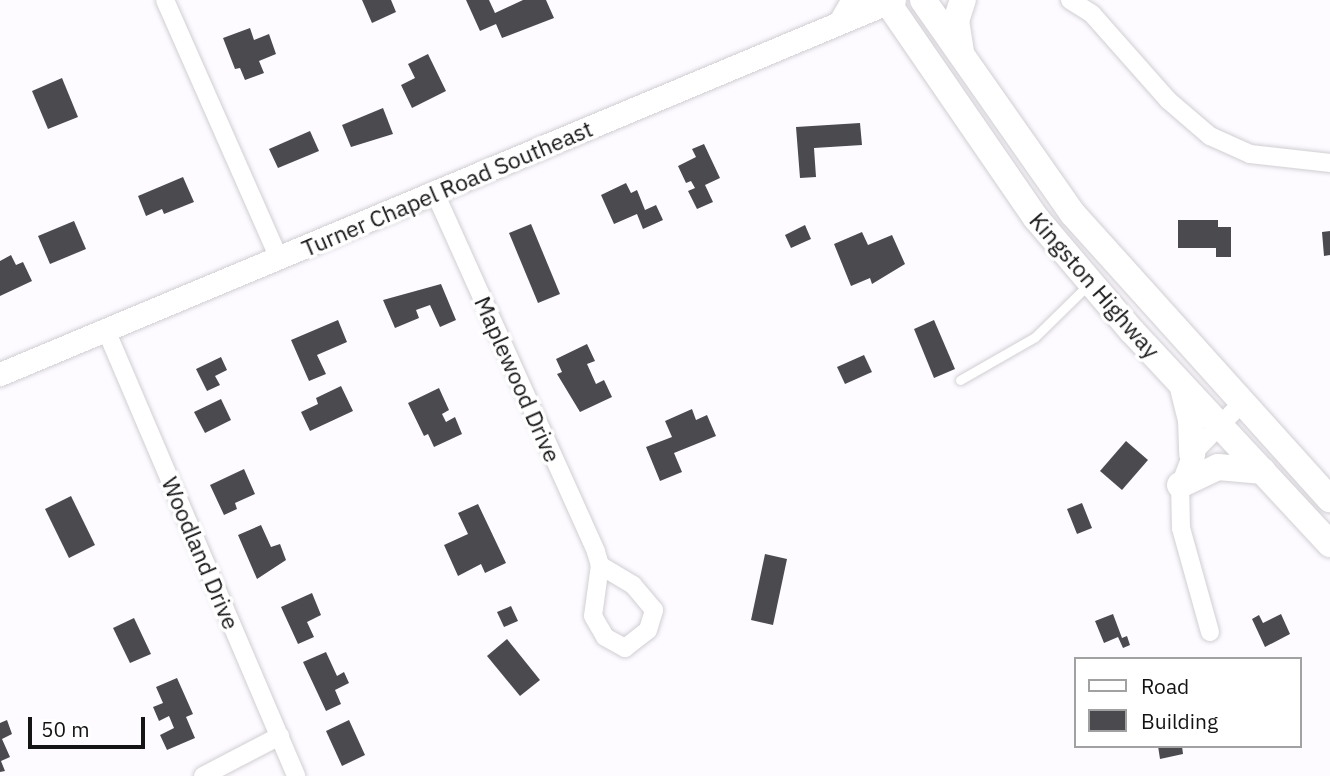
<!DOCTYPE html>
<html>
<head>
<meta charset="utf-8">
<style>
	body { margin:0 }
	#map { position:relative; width:1330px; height:776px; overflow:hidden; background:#fdfbff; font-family:"IBM Plex Sans",sans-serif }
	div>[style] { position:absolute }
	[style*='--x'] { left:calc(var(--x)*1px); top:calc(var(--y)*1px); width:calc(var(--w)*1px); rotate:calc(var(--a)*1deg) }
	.building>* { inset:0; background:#4b4b4f }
	.roads { filter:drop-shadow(0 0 2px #d1ced3) drop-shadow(0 0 2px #d1ced3) }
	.service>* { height:9px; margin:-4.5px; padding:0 4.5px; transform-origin:4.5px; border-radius:4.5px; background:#fff }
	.minor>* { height:18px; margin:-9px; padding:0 9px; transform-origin:9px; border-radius:9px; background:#fff }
	.tertiary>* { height:23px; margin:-11.5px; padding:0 11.5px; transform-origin:11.5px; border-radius:11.5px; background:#fff }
	.secondary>* { height:26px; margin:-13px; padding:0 13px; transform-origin:13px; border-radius:13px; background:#fff }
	span { translate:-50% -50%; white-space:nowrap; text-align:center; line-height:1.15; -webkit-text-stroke:7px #fff; paint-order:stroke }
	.street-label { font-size:23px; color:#151415 }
	.legend { position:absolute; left:1074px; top:657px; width:228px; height:91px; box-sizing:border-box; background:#fff; border:2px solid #a1a1a1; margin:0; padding:9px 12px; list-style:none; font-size:21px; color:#151415 }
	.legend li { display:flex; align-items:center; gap:14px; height:35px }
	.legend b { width:35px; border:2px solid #a1a1a1 }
	.scale { position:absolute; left:28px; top:717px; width:117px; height:32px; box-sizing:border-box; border:4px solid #151415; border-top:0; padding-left:9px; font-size:21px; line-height:24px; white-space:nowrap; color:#151415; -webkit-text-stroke:5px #fff; paint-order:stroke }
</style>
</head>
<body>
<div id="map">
	<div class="building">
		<div style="clip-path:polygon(362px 0,391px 0,396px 12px,372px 23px)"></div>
		<div style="clip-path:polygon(466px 0,489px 0,495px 13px,523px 0,546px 0,554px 18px,502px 38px,496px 24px,480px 31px)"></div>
		<div style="clip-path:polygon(250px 28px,254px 40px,269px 34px,276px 54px,259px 61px,264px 73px,245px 80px,240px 68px,235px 69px,223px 38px)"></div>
		<div style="clip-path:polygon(428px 54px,446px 91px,412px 108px,401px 85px,415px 78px,408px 64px)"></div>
		<div style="clip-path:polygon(62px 78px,78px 117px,48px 129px,32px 91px)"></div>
		<div style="clip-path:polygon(383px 108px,393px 134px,351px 147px,342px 125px)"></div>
		<div style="clip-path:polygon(860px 123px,862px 145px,814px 148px,816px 177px,800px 178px,796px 127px)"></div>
		<div style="clip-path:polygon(310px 131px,319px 151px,278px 168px,269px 149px)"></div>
		<div style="clip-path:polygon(704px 144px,720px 178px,705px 185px,713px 202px,697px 209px,688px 191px,695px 188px,691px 181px,686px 183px,678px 166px,696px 157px,692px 149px)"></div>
		<div style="clip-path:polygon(183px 177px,194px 202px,164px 214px,162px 209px,146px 216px,138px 196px)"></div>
		<div style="clip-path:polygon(626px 183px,631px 193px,637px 190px,645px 210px,656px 205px,663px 220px,643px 229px,637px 214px,614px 224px,601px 195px)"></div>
		<div style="clip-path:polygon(1178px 220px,1218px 220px,1218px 227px,1231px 227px,1231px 257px,1216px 257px,1216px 248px,1178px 248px)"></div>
		<div style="clip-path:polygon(74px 221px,86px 249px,50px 264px,38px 236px)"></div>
		<div style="clip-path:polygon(531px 224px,560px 294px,538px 303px,509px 233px)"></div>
		<div style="clip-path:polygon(805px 225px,811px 239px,791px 248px,785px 235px)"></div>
		<div style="clip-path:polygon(1330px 231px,1330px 255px,1324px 256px,1322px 232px)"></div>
		<div style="clip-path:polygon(862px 232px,868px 245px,892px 235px,905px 264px,872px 284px,870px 278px,851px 286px,834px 244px)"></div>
		<div style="clip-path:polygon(11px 255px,16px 265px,23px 262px,32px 281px,0 296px,0 261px)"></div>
		<div style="clip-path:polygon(441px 284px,456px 320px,440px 327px,430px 305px,416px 310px,419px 318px,395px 328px,383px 300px)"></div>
		<div style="clip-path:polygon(338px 320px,347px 342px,317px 355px,326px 374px,309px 381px,291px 340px)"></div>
		<div style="clip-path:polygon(934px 320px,955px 369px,934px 378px,914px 329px)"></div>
		<div style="clip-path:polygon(587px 344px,595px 361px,587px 364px,596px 384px,604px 380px,612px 397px,580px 412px,557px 374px,562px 372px,556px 359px)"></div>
		<div style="clip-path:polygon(864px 355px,872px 372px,845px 384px,837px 367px)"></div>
		<div style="clip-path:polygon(221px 357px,227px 370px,215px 376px,220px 385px,207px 391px,196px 369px)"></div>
		<div style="clip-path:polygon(341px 386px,353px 411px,310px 431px,301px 412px,318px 404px,316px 398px)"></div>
		<div style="clip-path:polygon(439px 388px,449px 410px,442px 414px,446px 422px,455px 417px,462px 434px,434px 447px,428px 434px,424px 436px,408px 403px)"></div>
		<div style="clip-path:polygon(221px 399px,231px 420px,205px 433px,194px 412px)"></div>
		<div style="clip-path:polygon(692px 409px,696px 420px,707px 415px,716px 436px,674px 453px,682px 472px,660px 481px,646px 447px,672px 437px,665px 421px)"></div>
		<div style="clip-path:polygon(1126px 441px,1148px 460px,1122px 490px,1100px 471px)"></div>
		<div style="clip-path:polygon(244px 469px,255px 494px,235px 503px,237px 509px,224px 515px,210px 485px)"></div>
		<div style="clip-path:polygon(71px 496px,95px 545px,69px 558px,45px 509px)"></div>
		<div style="clip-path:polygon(1082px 503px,1092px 528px,1077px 534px,1067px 509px)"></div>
		<div style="clip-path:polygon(478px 504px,506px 563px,485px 573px,481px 564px,458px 576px,444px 545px,468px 534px,458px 513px)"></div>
		<div style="clip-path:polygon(261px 525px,271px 547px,280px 544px,286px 560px,257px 579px,238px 535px)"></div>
		<div style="clip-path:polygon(765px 554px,787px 559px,773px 625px,751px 620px)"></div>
		<div style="clip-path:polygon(312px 593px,321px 615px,307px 622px,314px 637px,298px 644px,281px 607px)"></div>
		<div style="clip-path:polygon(511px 606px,518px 621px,504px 627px,497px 612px)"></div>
		<div style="clip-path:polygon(1113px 614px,1122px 638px,1127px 636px,1130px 645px,1123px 648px,1118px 637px,1104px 643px,1095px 621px)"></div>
		<div style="clip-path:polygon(1281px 614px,1290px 634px,1265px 647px,1252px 619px,1259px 615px,1263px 623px)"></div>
		<div style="clip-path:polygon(134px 618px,151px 654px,130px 663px,113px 628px)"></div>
		<div style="clip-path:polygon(507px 639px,540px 680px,520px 696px,487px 656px)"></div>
		<div style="clip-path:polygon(326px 652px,337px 676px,344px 672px,349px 683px,335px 690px,341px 704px,326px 711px,303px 662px)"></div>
		<div style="clip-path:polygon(177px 678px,193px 714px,186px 717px,195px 738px,167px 750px,160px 735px,174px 728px,169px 716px,159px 721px,153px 707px,163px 703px,156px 687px)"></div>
		<div style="clip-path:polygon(7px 720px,12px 734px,2px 739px,10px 757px,1px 761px,5px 771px,0 772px,0 723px)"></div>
		<div style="clip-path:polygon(349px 720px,365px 755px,342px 766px,326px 731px)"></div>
		<div style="clip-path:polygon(1158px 746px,1182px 746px,1183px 754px,1160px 759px)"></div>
	</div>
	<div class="roads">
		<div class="service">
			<div style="--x:960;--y:380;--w:86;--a:-29.8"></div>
			<div style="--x:1035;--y:337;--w:76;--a:-44.5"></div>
		</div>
		<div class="minor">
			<div style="--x:165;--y:0;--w:283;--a:66.2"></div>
			<div style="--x:1070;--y:0;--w:26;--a:32"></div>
			<div style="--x:1092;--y:14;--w:115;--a:48.5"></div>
			<div style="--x:1168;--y:100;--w:55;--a:40.6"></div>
			<div style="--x:1210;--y:136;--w:44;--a:24.2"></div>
			<div style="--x:1250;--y:154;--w:81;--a:6.4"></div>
			<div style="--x:435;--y:193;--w:393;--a:65.8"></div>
			<div style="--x:596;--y:552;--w:14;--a:73"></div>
			<div style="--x:600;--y:565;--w:51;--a:97.8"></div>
			<div style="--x:593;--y:616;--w:24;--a:60"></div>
			<div style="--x:605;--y:637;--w:23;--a:29"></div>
			<div style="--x:625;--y:648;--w:29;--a:-38"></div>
			<div style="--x:648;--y:630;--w:21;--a:-73"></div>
			<div style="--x:654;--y:610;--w:33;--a:-130"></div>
			<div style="--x:633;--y:585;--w:39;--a:-149"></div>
			<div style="--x:106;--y:330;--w:485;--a:66.9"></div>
			<div style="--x:1210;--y:632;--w:108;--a:-105.6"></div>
			<div style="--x:1181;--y:528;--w:43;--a:-91.3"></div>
			<div style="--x:1180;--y:485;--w:33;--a:-69"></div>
			<div style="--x:1192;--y:454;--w:71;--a:-45.6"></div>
			<div style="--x:203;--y:776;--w:87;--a:-27.5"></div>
		</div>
		<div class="tertiary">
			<div style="--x:0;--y:374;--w:969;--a:-22.7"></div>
		</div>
		<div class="secondary">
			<div style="--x:886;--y:0;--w:265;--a:55.5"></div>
			<div style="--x:1036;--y:218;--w:148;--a:49.7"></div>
			<div style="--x:1132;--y:331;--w:291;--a:47.1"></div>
			<div style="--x:923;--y:0;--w:261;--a:55"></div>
			<div style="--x:1073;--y:214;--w:384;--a:48"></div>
			<div style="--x:844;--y:19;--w:22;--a:-60"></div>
			<div style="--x:961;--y:52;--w:31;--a:-99"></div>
			<div style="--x:956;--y:21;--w:22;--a:-72"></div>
			<div style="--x:1183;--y:388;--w:32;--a:76"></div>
			<div style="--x:1191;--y:419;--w:35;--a:88"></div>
			<div style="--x:1180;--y:485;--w:42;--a:-25.3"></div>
			<div style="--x:1218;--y:467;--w:45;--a:5.1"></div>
		</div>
	</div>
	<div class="street-label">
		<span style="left:447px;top:188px;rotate:-23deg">Turner Chapel Road Southeast</span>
		<span style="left:1095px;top:285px;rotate:49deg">Kingston Highway</span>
		<span style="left:518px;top:379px;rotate:66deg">Maplewood Drive</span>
		<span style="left:201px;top:553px;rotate:67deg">Woodland Drive</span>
	</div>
	<ul class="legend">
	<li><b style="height:9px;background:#fff"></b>Road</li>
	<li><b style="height:19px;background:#4b4b4f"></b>Building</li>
	</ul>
	<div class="scale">50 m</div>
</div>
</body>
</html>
